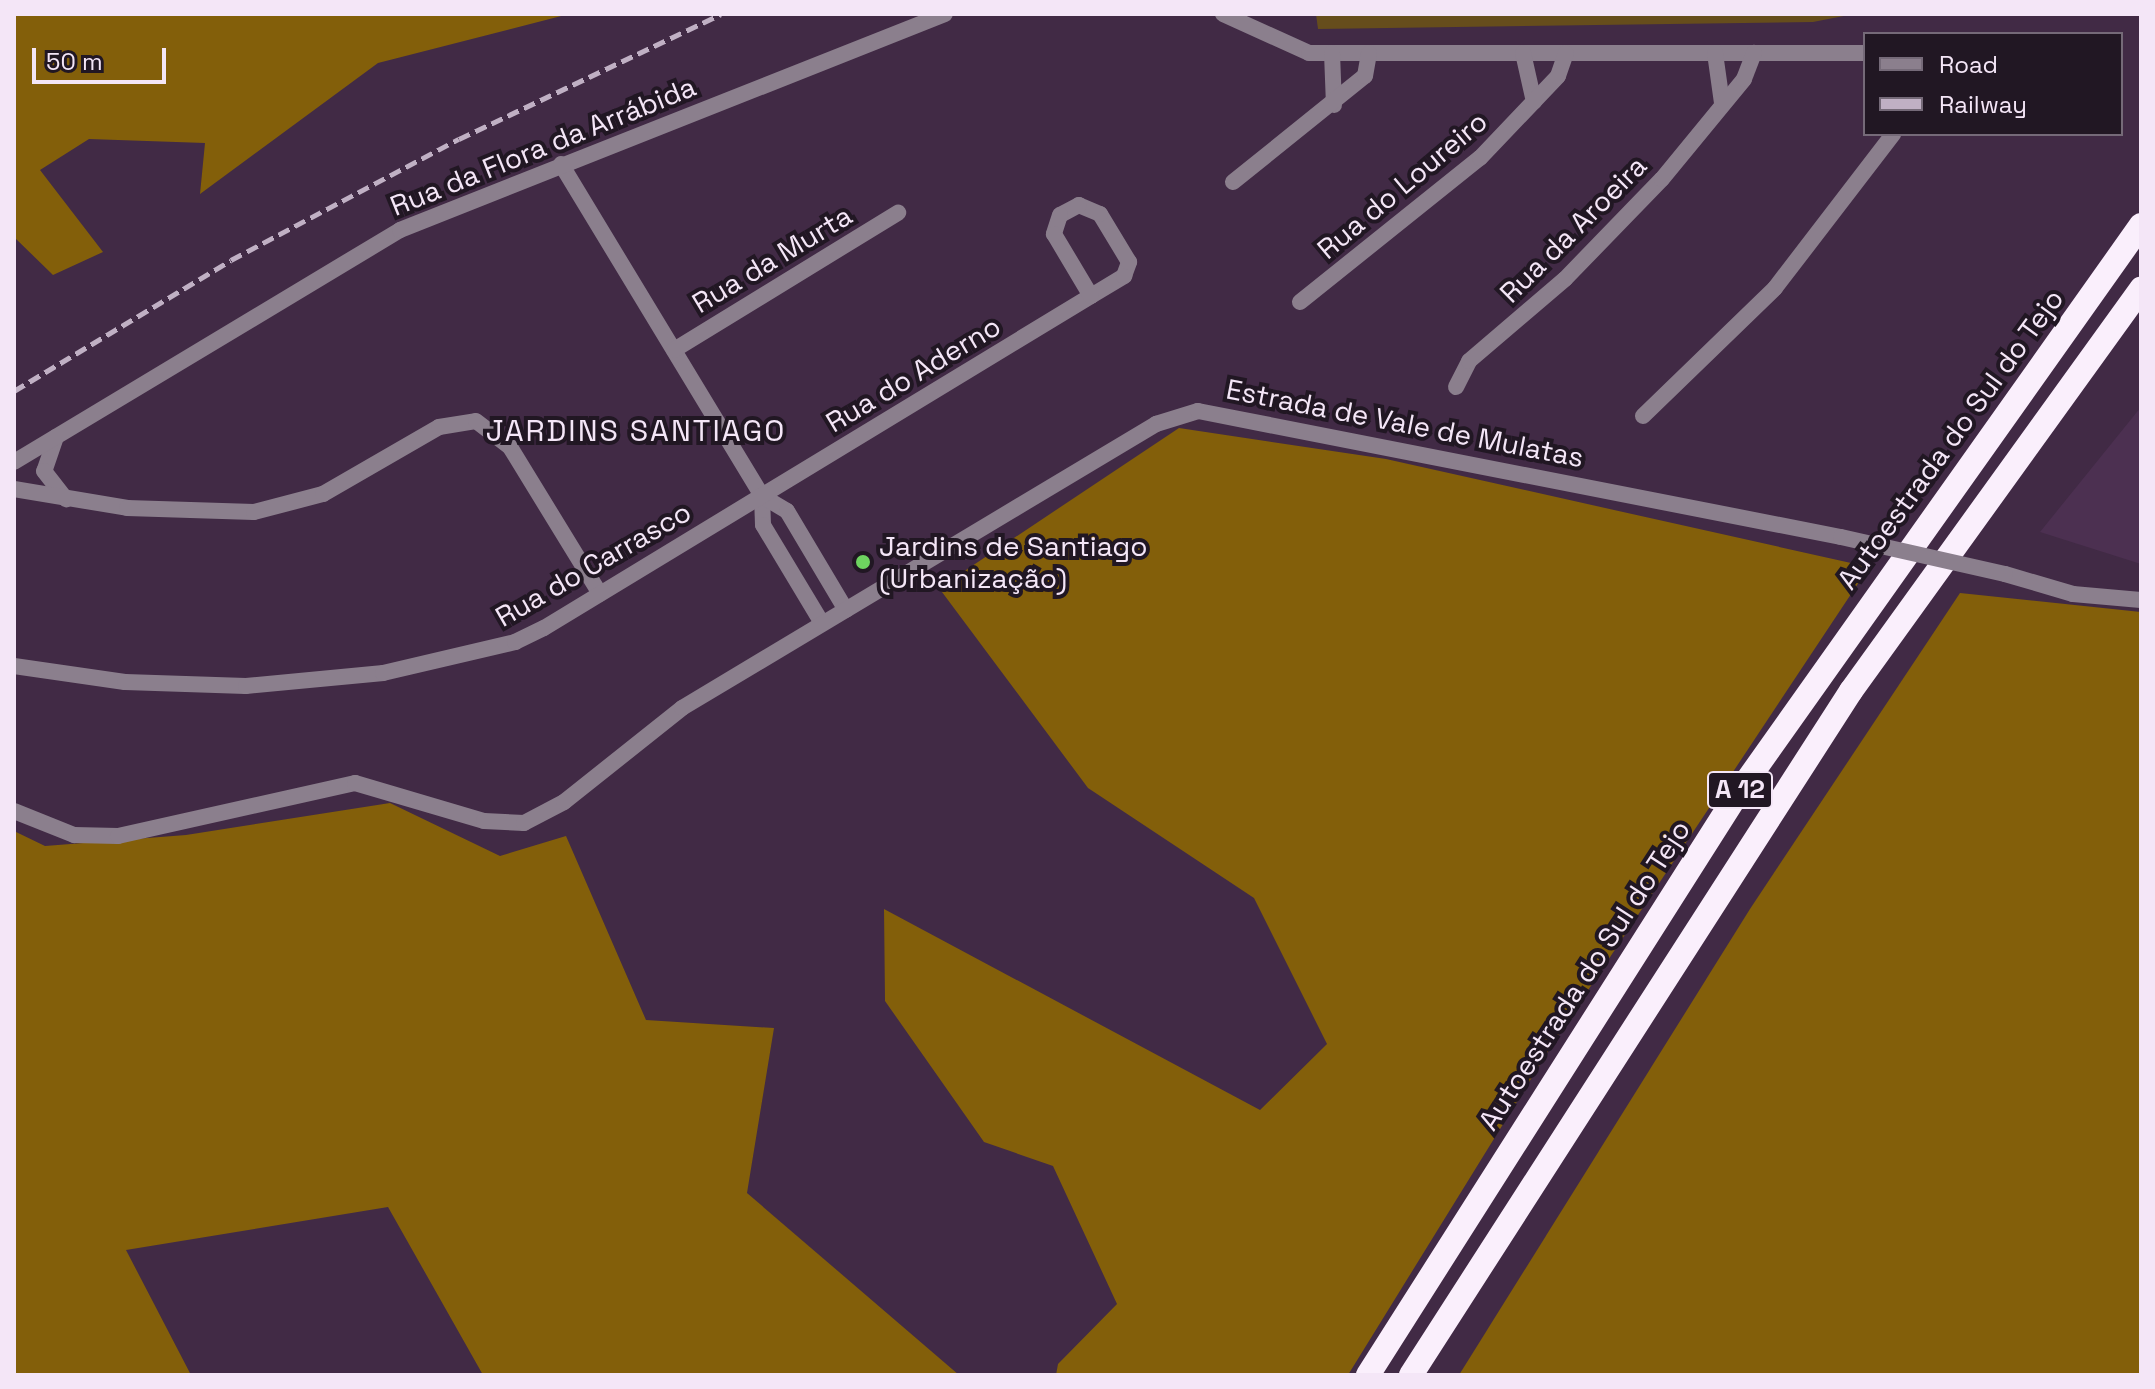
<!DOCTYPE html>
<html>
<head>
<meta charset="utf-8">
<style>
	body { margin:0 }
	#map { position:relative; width:2155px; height:1389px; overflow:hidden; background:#412a45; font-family:"Space Grotesk",sans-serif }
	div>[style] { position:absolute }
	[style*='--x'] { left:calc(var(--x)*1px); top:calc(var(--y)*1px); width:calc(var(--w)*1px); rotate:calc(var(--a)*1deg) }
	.built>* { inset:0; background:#4c3051 }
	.green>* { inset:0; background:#664d1c }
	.forest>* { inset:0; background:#835f0a }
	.minor>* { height:16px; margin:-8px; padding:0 8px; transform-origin:8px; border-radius:8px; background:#8b7f8d }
	.tertiary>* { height:16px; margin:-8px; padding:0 8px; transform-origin:8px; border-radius:8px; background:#8b7f8d }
	.motorway>* { height:24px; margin:-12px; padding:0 12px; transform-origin:12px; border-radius:12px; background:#faeffc }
	.rail>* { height:5px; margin-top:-2.5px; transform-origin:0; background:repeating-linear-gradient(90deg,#c0b0c4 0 12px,transparent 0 18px) }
	.tertiary-bridge>* { height:16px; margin:-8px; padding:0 8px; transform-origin:8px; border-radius:8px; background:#8b7f8d }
	.dots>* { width:22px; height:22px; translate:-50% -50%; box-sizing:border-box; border:4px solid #211723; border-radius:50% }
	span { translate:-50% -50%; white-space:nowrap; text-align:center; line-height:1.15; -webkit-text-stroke:8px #211723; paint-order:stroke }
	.shield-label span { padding:2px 6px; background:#211723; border:2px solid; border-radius:6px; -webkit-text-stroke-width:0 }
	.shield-label { font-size:26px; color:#f4e6f7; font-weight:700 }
	.street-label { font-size:28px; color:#f4e6f7 }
	.poi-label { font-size:28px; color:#f4e6f7 }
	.left { translate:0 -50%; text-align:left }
	.neighbourhood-label { font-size:30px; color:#f4e6f7; letter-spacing:2px }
	.frame { position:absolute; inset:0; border:16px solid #f4e6f7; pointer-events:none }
	.legend { position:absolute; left:1863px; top:32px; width:260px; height:104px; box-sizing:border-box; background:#211723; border:2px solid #756a78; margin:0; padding:10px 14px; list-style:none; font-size:24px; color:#f4e6f7 }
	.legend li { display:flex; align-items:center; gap:16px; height:40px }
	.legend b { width:40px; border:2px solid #756a78 }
	.scale { position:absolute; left:32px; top:48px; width:134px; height:36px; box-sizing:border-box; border:4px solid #f4e6f7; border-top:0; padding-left:10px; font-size:24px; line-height:28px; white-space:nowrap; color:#f4e6f7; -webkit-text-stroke:6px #211723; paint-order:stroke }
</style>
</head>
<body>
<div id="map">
	<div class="built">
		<div style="clip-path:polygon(2141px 407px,2141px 564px,2040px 532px)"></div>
	</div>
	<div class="green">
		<div style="clip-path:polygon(1316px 14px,1854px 14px,1813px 22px,1318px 29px)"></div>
	</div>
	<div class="forest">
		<div style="clip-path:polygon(14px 14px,569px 14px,378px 63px,200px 194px,205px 143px,89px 139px,40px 170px,103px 252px,53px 275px,14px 237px)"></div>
		<div style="clip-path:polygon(1179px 428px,1386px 459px,1869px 567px,1555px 1040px,1348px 1375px,1056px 1375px,1058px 1364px,1117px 1304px,1053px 1166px,984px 1142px,885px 1001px,884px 909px,1260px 1110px,1327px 1044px,1254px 898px,1088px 788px,939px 588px)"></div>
		<div style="clip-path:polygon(1960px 593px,2141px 612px,2141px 1375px,1459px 1375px,1750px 909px)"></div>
		<div style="clip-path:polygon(390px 803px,500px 856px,566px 836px,646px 1020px,774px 1028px,747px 1193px,959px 1375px,483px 1375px,388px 1207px,126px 1250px,191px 1375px,14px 1375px,14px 831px,45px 846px,186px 835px)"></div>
	</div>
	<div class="minor">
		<div style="--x:1223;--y:14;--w:94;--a:24.4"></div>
		<div style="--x:1309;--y:53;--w:556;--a:0"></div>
		<div style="--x:1332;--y:53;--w:52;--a:87.8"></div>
		<div style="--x:1523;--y:53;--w:50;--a:77.3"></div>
		<div style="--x:1715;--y:53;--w:50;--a:82"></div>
		<div style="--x:561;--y:164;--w:388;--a:58.8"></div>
		<div style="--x:762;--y:496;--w:29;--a:88"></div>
		<div style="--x:763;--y:525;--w:114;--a:59"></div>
		<div style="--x:1233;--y:182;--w:169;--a:-38.8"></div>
		<div style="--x:1365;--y:76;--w:23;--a:-80"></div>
		<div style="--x:1300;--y:302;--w:231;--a:-38.7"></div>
		<div style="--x:1480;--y:158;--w:113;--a:-46.4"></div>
		<div style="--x:1558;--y:76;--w:24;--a:-71"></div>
		<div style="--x:674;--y:350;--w:263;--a:-31.5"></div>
		<div style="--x:1456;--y:387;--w:29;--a:-63"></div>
		<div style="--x:1469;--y:361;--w:126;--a:-40.5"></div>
		<div style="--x:1565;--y:279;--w:139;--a:-45.9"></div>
		<div style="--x:1662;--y:179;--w:129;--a:-50.6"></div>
		<div style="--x:1744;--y:79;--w:28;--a:-69"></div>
		<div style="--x:1643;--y:416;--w:184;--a:-44.1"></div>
		<div style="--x:1775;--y:288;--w:194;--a:-52.5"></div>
		<div style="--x:56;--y:437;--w:36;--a:109"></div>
		<div style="--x:44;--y:471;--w:36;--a:52"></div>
		<div style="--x:14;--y:462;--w:450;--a:-31"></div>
		<div style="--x:400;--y:230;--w:586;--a:-21.62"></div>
		<div style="--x:14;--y:489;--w:115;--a:9.5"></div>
		<div style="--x:127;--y:508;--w:127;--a:1.8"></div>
		<div style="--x:254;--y:512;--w:71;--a:-14.6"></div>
		<div style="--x:323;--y:494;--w:134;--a:-30"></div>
		<div style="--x:439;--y:427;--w:37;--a:-9"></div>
		<div style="--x:476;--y:421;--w:43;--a:37.4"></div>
		<div style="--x:510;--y:447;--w:172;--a:58.5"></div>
		<div style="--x:762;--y:496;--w:29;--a:31"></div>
		<div style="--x:787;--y:511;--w:115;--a:59.2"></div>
		<div style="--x:14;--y:666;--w:112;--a:8.2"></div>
		<div style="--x:125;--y:682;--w:121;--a:1.9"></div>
		<div style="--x:246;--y:686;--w:138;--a:-5.4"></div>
		<div style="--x:383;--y:673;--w:136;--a:-13.2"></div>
		<div style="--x:515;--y:642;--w:32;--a:-26"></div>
		<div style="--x:544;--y:628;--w:640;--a:-31.26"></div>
		<div style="--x:1091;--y:296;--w:39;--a:-31"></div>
		<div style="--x:1124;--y:276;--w:15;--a:-70"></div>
		<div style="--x:1129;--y:262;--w:56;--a:-121.1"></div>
		<div style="--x:1100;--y:214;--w:23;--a:-157"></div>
		<div style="--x:1079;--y:205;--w:21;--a:152"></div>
		<div style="--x:1060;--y:215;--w:20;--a:108"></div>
		<div style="--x:1054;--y:234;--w:72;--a:59.2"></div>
	</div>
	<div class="tertiary">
		<div style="--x:2005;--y:574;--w:71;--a:16.4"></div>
		<div style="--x:2073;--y:594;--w:68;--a:5"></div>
		<div style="--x:14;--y:811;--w:65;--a:21.8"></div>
		<div style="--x:74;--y:835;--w:44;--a:1.3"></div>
		<div style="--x:118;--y:836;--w:243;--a:-12.6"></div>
		<div style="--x:355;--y:783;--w:134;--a:16.4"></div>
		<div style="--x:484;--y:821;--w:40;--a:2.9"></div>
		<div style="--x:524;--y:823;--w:45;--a:-27.7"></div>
		<div style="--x:564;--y:802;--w:151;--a:-38.5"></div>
		<div style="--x:682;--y:708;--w:553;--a:-30.93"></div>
		<div style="--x:1156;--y:424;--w:44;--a:-17.2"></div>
		<div style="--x:1198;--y:411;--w:655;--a:11.09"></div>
	</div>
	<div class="motorway">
		<div style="--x:1368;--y:1375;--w:686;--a:-57.56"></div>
		<div style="--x:1736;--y:796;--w:700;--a:-54.65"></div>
		<div style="--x:1411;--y:1375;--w:813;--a:-57.25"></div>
		<div style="--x:1851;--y:691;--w:496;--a:-54.2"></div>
	</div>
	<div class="rail">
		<div style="--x:14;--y:391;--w:253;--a:-31.1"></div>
		<div style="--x:231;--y:260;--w:258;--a:-28"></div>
		<div style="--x:459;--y:139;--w:290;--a:-25.5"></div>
	</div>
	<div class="tertiary-bridge">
		<div style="--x:1841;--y:537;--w:168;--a:12.7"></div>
	</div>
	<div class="dots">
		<div style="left:863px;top:562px;background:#6ed360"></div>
	</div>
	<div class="shield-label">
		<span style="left:1740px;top:790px">A 12</span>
	</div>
	<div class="street-label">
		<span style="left:543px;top:146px;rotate:-22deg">Rua da Flora da Arrábida</span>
		<span style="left:1402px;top:185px;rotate:-40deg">Rua do Loureiro</span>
		<span style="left:1573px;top:229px;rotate:-45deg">Rua da Aroeira</span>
		<span style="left:772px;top:259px;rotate:-31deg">Rua da Murta</span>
		<span style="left:913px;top:374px;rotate:-31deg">Rua do Aderno</span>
		<span style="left:1405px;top:423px;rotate:11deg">Estrada de Vale de Mulatas</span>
		<span style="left:1950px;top:439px;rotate:-54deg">Autoestrada do Sul do Tejo</span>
		<span style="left:593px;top:564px;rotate:-30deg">Rua do Carrasco</span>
		<span style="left:1584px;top:975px;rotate:-57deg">Autoestrada do Sul do Tejo</span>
	</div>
	<div class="poi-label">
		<span class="left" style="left:879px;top:562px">Jardins de Santiago<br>(Urbanização)</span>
	</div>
	<div class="neighbourhood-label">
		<span style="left:636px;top:431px">JARDINS SANTIAGO</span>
	</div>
	<div class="frame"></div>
	<ul class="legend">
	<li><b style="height:10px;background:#8b7f8d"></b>Road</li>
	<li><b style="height:10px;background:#c0b0c4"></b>Railway</li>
	</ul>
	<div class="scale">50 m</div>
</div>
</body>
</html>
